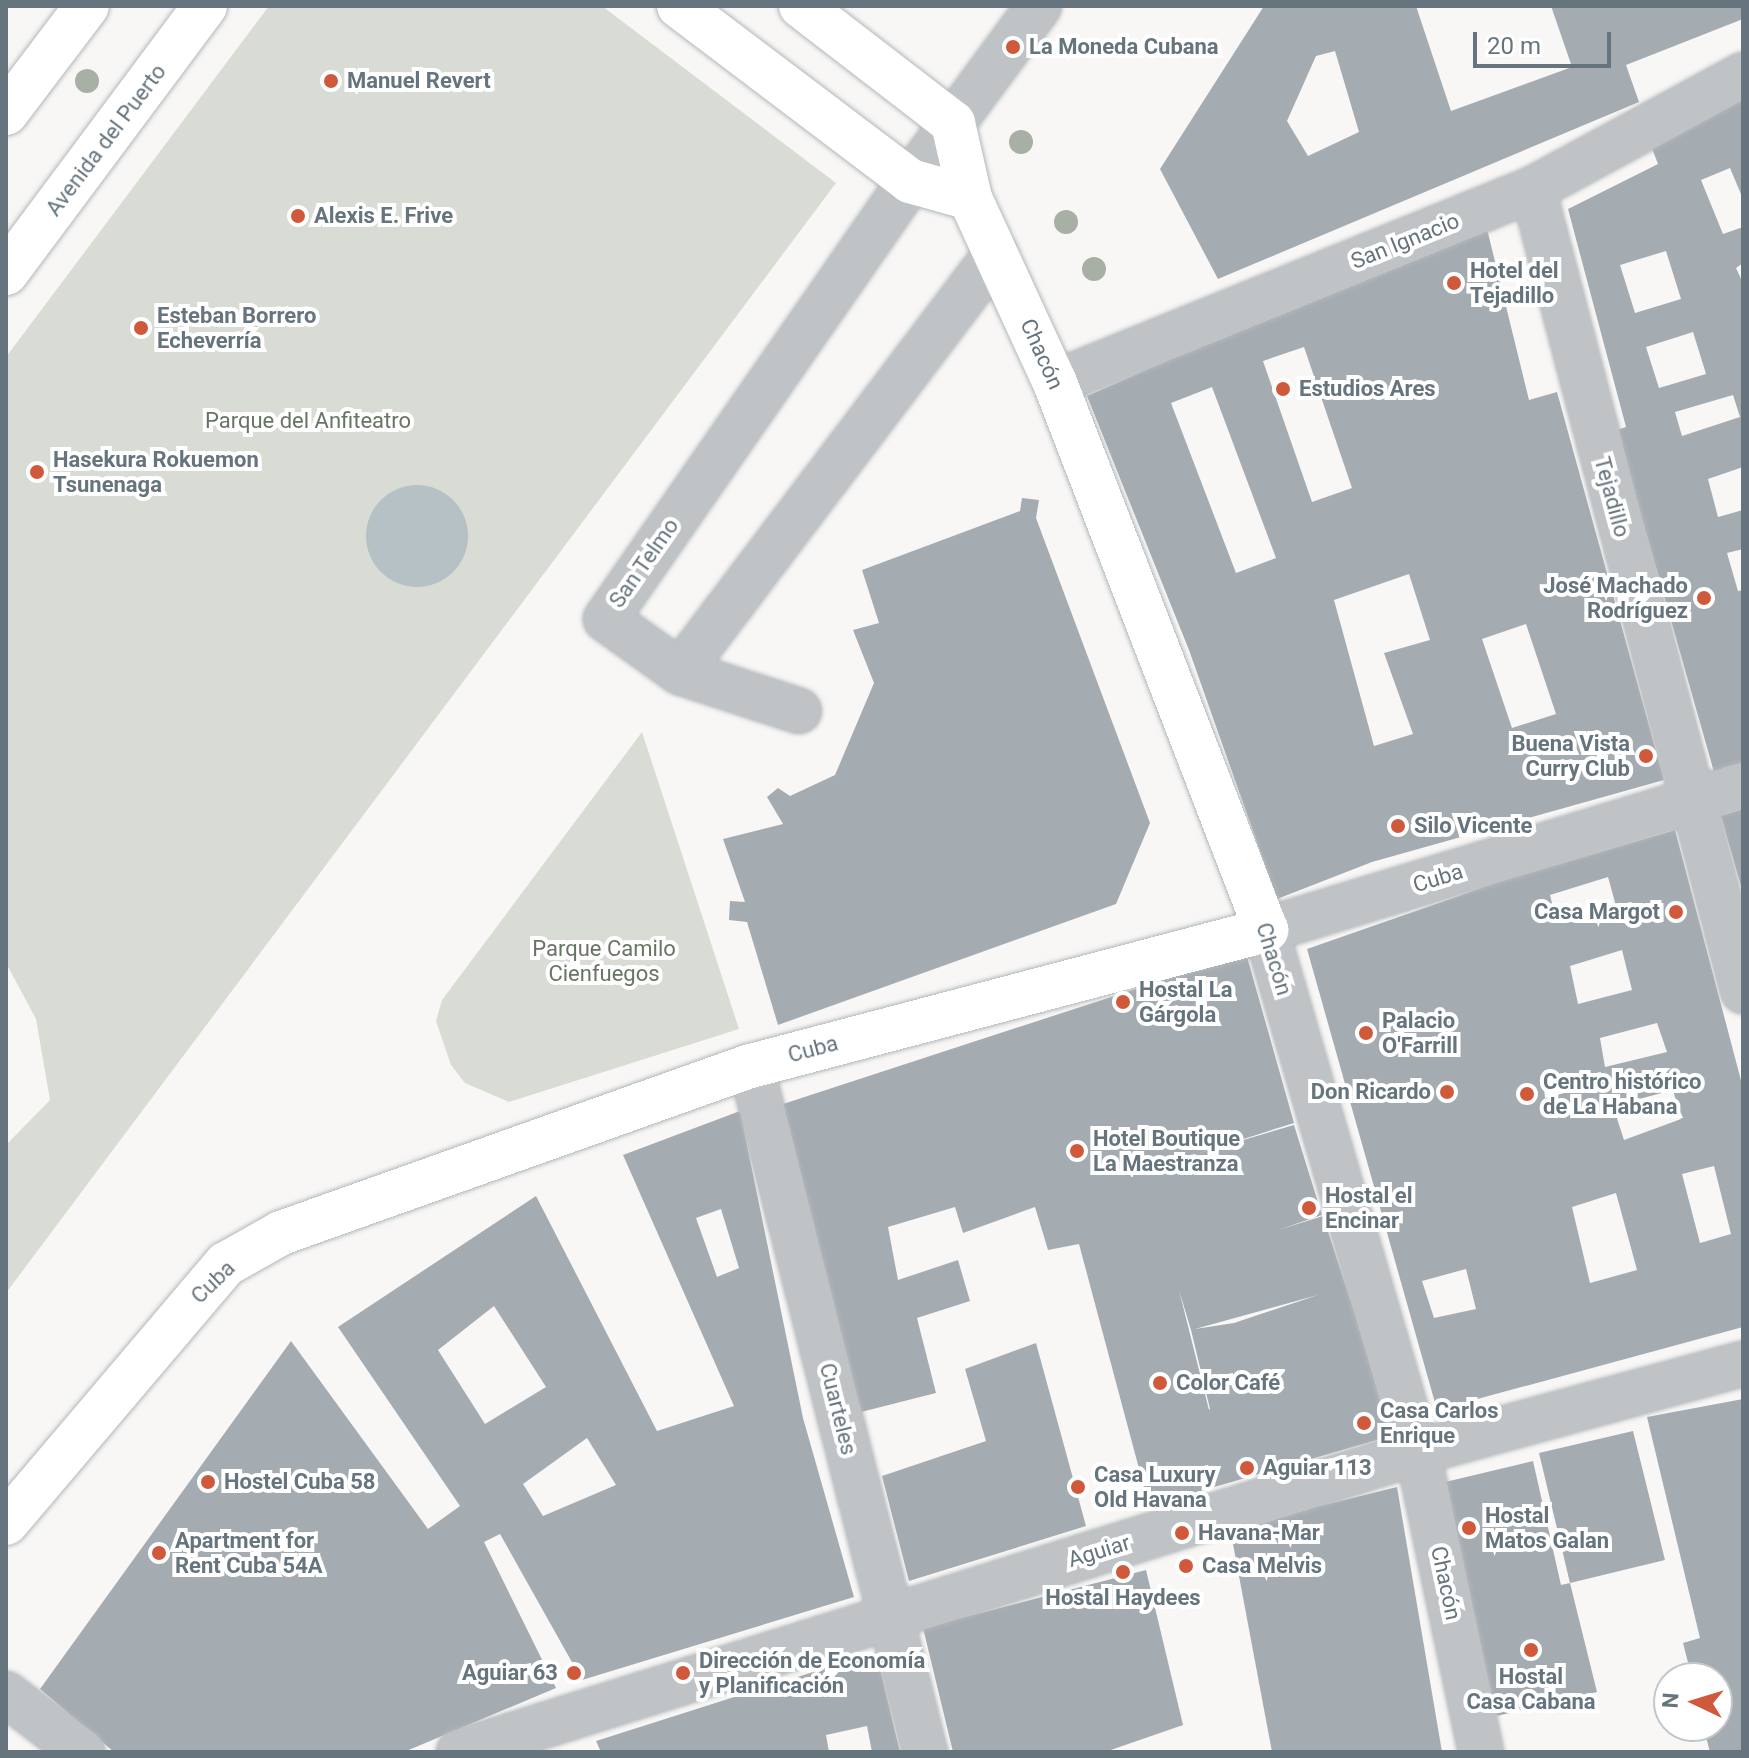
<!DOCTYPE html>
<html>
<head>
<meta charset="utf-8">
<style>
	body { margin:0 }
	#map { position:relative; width:1749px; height:1758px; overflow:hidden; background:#f8f7f5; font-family:Roboto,sans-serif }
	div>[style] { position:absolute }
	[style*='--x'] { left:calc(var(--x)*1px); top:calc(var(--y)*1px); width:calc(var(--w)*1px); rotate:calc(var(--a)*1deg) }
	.green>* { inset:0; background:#d8dcd5 }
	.water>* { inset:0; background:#b6c1c5 }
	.round { border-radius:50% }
	.building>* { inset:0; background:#a5acb1 }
	.roads { filter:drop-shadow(0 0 2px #b2b7bb) drop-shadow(0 0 2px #b2b7bb) }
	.street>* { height:44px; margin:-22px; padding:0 22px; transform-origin:22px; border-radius:22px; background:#bfc3c6 }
	.secondary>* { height:44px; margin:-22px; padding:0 22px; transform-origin:22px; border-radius:22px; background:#fff }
	.primary>* { height:44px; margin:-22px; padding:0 22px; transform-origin:22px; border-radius:22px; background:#fff }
	.trees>* { width:24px; height:24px; margin:-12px; border-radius:50%; background:#a8b0a5 }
	.dots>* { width:22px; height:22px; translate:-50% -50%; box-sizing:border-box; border:4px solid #fff; border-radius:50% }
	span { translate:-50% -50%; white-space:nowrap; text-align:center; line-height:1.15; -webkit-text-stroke:8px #fff; paint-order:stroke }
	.poi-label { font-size:22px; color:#66747d; font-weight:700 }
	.left { translate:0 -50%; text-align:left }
	.right { translate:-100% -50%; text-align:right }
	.street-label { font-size:22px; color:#66747d }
	.park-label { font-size:22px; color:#677664 }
	.frame { position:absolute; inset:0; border:8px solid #66747d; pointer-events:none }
	.north { position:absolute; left:1653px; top:1662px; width:80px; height:80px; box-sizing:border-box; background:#fff; border:2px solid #c2c7cb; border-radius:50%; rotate:274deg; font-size:22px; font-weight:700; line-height:32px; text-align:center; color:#66747d }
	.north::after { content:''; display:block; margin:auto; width:28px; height:36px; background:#d1593b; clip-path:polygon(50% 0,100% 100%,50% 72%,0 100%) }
	.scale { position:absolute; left:1473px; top:32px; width:138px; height:36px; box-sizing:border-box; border:4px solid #66747d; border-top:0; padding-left:10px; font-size:24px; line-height:28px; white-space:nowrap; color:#66747d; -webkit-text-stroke:6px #fff; paint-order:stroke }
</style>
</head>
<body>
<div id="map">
	<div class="green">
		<div style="clip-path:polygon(269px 6px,602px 6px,836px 183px,6px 1293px,6px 1145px,50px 1100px,36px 1019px,6px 963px,6px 357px)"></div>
		<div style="clip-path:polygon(642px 732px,739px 1029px,509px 1102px,465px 1083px,451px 1065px,436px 1021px,442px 1000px)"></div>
	</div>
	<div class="water">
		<div class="round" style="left:366px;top:485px;width:102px;height:102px"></div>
	</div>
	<div class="building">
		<div style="clip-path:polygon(evenodd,1264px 6px,1416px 6px,1451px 111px,1572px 67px,1551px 6px,1743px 6px,1743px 19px,1626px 65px,1639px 102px,1218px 279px,1160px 169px,1264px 6px,1335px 51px,1359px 132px,1308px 156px,1287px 121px,1316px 56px,1335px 51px)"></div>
		<div style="clip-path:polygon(evenodd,1743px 98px,1743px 199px,1730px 168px,1701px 180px,1723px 234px,1743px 227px,1743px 263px,1736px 268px,1743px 283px,1743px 467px,1708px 479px,1718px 517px,1743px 510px,1743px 549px,1727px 553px,1738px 591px,1743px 590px,1743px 764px,1714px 772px,1617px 430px,1626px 427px,1568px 209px,1658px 164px,1651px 146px,1743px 98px,1666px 251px,1681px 299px,1635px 313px,1620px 265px,1666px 251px,1743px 98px,1693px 332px,1706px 374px,1659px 388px,1646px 347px,1693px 332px,1743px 98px,1733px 395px,1740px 417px,1682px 436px,1675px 412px,1733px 395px)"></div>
		<div style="clip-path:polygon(evenodd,1487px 229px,1529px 400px,1557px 392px,1664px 780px,1372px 862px,1277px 899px,1189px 650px,1087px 396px,1336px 287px,1487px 229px,1304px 347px,1352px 488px,1312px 502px,1263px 361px,1304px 347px,1487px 229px,1212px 387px,1276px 558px,1236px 573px,1171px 403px,1212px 387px,1487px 229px,1409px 574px,1430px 640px,1384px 653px,1413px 734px,1374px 746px,1334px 600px,1409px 574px,1487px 229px,1526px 624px,1556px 714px,1512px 728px,1482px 639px,1526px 624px)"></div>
		<div style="clip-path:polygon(1022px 498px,1039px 500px,1036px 518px,1150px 823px,1116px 904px,778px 1025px,747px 922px,729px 920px,730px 901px,745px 902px,723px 839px,783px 824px,767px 797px,778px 788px,790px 796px,835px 775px,874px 683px,853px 630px,879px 623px,862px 570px,1020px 511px)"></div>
		<div style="clip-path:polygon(1743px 809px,1743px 890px,1742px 890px,1721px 816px)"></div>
		<div style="clip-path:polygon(evenodd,1675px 830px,1743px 1088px,1743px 1327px,1437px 1410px,1307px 949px,1496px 883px,1675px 830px,1608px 877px,1616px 906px,1557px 923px,1550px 895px,1608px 877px,1675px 830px,1622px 950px,1632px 990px,1578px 1004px,1570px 966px,1622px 950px,1675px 830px,1657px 1023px,1667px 1052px,1605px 1067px,1600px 1038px,1657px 1023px,1675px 830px,1566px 1072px,1572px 1091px,1545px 1098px,1543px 1079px,1566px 1072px,1675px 830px,1673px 1090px,1681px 1119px,1624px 1140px,1613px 1106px,1673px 1090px,1675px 830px,1714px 1166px,1731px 1234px,1700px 1243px,1682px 1174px,1714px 1166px,1675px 830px,1616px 1193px,1637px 1270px,1590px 1283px,1572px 1207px,1616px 1193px,1675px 830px,1466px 1269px,1476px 1309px,1434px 1318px,1422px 1281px,1466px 1269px)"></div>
		<div style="clip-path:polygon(evenodd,1246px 953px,1294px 1123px,1196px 1154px,1294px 1125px,1322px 1215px,1278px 1230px,1323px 1216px,1394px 1435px,1149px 1506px,1079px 1244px,1048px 1250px,1035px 1207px,963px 1233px,955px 1207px,888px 1227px,898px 1280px,958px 1260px,970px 1301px,917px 1318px,936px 1393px,861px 1412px,780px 1105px,1246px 953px,1179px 1290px,1191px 1330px,1210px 1409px,1209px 1410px,1179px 1290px,1246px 953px,1318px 1295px,1234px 1323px,1195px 1329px,1318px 1295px)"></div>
		<div style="clip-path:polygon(evenodd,740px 1111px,803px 1418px,854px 1597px,582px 1680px,500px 1534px,484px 1542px,556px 1688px,404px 1752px,114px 1752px,40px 1689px,291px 1341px,428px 1529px,460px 1506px,338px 1327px,536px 1196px,657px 1431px,734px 1406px,623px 1155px,740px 1111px,721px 1209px,739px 1268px,717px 1277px,696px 1218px,721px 1209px,740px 1111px,494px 1306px,546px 1387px,485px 1424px,438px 1350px,494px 1306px,740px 1111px,587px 1438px,616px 1485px,543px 1516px,523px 1484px,587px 1438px)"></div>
		<div style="clip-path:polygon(1036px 1343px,1086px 1526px,909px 1581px,882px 1476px,986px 1441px,965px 1369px)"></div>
		<div style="clip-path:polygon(1743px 1399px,1743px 1752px,1710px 1752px,1703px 1726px,1717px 1726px,1717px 1678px,1692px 1678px,1683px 1643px,1700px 1638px,1647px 1417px)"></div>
		<div style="clip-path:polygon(1633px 1431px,1665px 1560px,1570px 1583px,1539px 1453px)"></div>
		<div style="clip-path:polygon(1533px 1461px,1561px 1585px,1570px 1583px,1597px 1692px,1497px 1716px,1441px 1483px)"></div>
		<div style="clip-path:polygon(1397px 1487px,1442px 1752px,1272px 1752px,1230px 1528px)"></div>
		<div style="clip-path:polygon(1146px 1570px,1183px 1725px,1105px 1752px,953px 1752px,923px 1628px)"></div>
		<div style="clip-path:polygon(876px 1652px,900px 1752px,872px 1752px,867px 1726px,826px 1735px,829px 1752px,601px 1752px,596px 1741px)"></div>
	</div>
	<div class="roads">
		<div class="street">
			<div style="--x:1533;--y:189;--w:829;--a:75.33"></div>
			<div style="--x:996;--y:254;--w:524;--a:127.09"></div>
			<div style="--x:680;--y:672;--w:91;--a:-144.4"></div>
			<div style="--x:606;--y:619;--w:533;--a:-55.24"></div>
			<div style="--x:910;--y:181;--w:217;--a:-53.6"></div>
			<div style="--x:1055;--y:383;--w:516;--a:-22.09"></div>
			<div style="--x:1533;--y:189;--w:239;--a:-28.5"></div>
			<div style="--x:680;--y:672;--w:125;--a:18.1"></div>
			<div style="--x:751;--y:1066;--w:708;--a:75.77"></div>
			<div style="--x:6;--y:1694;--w:96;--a:37.3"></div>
			<div style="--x:459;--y:1752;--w:1005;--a:-17.37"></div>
			<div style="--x:1418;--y:1452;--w:337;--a:-15.2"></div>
			<div style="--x:1481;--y:1752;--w:307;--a:-101.9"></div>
			<div style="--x:1418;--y:1452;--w:544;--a:-106.23"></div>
			<div style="--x:1266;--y:930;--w:499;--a:-16.9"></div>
		</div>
		<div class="secondary">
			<div style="--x:679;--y:6;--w:290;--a:37.1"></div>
			<div style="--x:910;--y:181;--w:62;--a:15.8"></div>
			<div style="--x:6;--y:1523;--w:340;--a:-49.7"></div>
			<div style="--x:226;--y:1264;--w:63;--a:-29.4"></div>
			<div style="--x:281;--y:1233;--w:499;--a:-19.6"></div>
			<div style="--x:751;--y:1066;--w:533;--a:-14.79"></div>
			<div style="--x:1266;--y:930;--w:586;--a:-111.09"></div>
			<div style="--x:1055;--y:383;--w:204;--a:-114.7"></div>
			<div style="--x:970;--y:198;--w:77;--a:-102.8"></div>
			<div style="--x:953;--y:123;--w:192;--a:-142.4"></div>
		</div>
		<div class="primary">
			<div style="--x:6;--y:113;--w:134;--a:-52.9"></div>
			<div style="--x:6;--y:273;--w:333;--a:-53.3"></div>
		</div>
	</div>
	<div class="trees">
		<div style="left:87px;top:81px"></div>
		<div style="left:1021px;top:142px"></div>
		<div style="left:1066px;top:222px"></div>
		<div style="left:1094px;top:269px"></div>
	</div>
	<div class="dots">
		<div style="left:1013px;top:47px;background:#d1593b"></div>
		<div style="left:331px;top:81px;background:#d1593b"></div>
		<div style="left:298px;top:216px;background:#d1593b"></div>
		<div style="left:1454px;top:283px;background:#d1593b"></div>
		<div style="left:141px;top:328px;background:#d1593b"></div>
		<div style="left:1283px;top:389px;background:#d1593b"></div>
		<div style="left:37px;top:472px;background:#d1593b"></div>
		<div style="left:1704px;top:598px;background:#d1593b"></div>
		<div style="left:1646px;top:756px;background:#d1593b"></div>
		<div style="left:1398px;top:826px;background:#d1593b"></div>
		<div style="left:1676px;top:912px;background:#d1593b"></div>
		<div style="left:1123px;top:1002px;background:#d1593b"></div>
		<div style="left:1366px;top:1033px;background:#d1593b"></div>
		<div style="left:1447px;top:1092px;background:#d1593b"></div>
		<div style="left:1527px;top:1094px;background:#d1593b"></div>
		<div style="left:1077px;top:1151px;background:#d1593b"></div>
		<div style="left:1309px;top:1208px;background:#d1593b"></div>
		<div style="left:1160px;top:1383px;background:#d1593b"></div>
		<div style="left:1364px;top:1423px;background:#d1593b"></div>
		<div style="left:1247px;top:1468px;background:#d1593b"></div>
		<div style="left:208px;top:1482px;background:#d1593b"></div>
		<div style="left:1078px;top:1487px;background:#d1593b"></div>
		<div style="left:1469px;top:1528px;background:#d1593b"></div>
		<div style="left:1182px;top:1533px;background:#d1593b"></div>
		<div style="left:159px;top:1553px;background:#d1593b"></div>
		<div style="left:1186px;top:1566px;background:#d1593b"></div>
		<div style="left:1123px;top:1572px;background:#d1593b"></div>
		<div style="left:1531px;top:1650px;background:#d1593b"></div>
		<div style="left:574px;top:1673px;background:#d1593b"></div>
		<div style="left:683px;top:1673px;background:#d1593b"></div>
	</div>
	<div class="poi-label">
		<span class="left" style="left:1029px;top:47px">La Moneda Cubana</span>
		<span class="left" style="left:347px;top:81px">Manuel Revert</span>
		<span class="left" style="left:314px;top:216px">Alexis E. Frive</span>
		<span class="left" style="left:1470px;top:283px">Hotel del<br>Tejadillo</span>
		<span class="left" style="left:157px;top:328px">Esteban Borrero<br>Echeverría</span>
		<span class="left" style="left:1299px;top:389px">Estudios Ares</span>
		<span class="left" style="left:53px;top:472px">Hasekura Rokuemon<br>Tsunenaga</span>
		<span class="right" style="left:1688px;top:598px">José Machado<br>Rodríguez</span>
		<span class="right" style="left:1630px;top:756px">Buena Vista<br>Curry Club</span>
		<span class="left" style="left:1414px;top:826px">Silo Vicente</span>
		<span class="right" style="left:1660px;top:912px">Casa Margot</span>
		<span class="left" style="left:1139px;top:1002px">Hostal La<br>Gárgola</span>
		<span class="left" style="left:1382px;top:1033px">Palacio<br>O'Farrill</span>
		<span class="left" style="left:1543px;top:1094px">Centro histórico<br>de La Habana</span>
		<span class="right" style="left:1431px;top:1092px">Don Ricardo</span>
		<span class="left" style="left:1093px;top:1151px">Hotel Boutique<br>La Maestranza</span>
		<span class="left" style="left:1325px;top:1208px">Hostal el<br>Encinar</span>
		<span class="left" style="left:1176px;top:1383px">Color Café</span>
		<span class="left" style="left:1380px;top:1423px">Casa Carlos<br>Enrique</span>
		<span class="left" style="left:1263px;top:1468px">Aguiar 113</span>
		<span class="left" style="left:1094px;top:1487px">Casa Luxury<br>Old Havana</span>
		<span class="left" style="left:224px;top:1482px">Hostel Cuba 58</span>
		<span class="left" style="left:1485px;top:1528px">Hostal<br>Matos Galan</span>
		<span class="left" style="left:1198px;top:1533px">Havana-Mar</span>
		<span class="left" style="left:175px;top:1553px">Apartment for<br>Rent Cuba 54A</span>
		<span class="left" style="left:1202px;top:1566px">Casa Melvis</span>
		<span style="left:1123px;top:1598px">Hostal Haydees</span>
		<span class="left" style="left:699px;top:1673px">Dirección de Economía<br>y Planificación</span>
		<span class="right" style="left:558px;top:1673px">Aguiar 63</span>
		<span style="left:1531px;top:1689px">Hostal<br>Casa Cabana</span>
	</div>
	<div class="street-label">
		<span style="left:106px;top:140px;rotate:-53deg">Avenida del Puerto</span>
		<span style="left:1405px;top:241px;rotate:-22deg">San Ignacio</span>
		<span style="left:1042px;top:354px;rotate:66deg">Chacón</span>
		<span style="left:1612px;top:497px;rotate:75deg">Tejadillo</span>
		<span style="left:644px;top:563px;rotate:-55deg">San Telmo</span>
		<span style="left:1438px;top:878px;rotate:-17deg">Cuba</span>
		<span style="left:1274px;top:959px;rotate:73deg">Chacón</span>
		<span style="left:813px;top:1049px;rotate:-15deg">Cuba</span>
		<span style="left:213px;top:1282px;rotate:-44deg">Cuba</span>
		<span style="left:838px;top:1409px;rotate:76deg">Cuarteles</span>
		<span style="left:1099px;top:1551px;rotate:-17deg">Aguiar</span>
		<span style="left:1446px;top:1583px;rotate:78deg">Chacón</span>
	</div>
	<div class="park-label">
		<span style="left:308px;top:421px">Parque del Anfiteatro</span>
		<span style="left:604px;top:961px">Parque Camilo<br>Cienfuegos</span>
	</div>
	<div class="frame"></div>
	<div class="north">N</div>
	<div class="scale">20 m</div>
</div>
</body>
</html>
